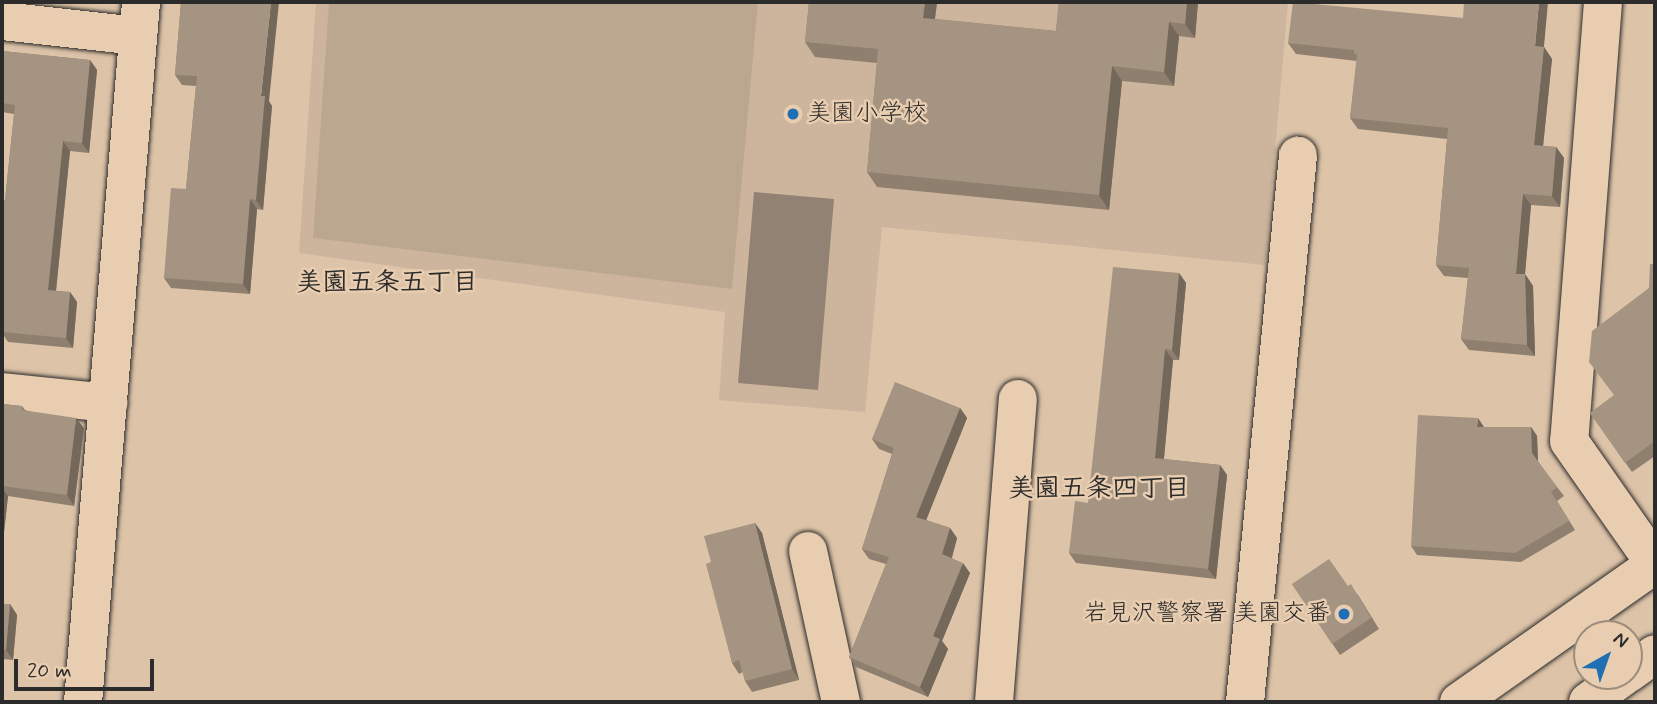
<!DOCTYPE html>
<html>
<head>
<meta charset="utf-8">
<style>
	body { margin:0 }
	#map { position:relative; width:1657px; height:704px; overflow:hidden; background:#ddc3a8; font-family:Mynerve,"Klee One",sans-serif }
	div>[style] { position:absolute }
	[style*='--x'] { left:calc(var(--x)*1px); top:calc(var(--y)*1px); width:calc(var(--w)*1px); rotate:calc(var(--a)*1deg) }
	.built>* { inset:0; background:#ccb59c }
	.green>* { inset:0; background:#bba790 }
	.water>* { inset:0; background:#918273 }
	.roads { filter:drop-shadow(0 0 2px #2b2b2b) drop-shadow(0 0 2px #2b2b2b) }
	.minor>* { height:38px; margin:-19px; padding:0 19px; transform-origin:19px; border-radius:19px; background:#e8cdb0 }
	.trunk>* { height:38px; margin:-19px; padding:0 19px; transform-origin:19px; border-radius:19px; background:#e8cdb0 }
	.wall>* { inset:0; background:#8e7f6f }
	.shaded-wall>* { inset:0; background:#74685a }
	.building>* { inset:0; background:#a59481 }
	.dots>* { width:19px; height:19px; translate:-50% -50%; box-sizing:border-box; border:4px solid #e8cdb0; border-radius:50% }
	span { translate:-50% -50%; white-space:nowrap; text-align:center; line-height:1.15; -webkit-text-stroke:5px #e8cdb0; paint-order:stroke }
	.poi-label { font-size:24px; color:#2b2b2b }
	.left { translate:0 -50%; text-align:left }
	.right { translate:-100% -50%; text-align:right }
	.neighbourhood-label { font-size:26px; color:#2b2b2b; font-weight:700 }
	.frame { position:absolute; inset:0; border:4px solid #2b2b2b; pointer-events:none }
	.north { position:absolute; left:1573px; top:620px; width:70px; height:70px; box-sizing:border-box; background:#e8cdb0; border:2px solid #9c8c7b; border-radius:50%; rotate:40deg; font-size:19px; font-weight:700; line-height:28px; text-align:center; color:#2b2b2b }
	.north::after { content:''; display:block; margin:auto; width:24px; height:32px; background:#1f6fb2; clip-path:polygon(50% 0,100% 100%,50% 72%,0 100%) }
	.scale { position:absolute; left:14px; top:659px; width:140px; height:32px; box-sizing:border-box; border:4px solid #2b2b2b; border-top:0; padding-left:9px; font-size:21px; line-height:24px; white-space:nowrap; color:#2b2b2b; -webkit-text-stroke:5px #e8cdb0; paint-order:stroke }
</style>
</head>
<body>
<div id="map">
	<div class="built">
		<div style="clip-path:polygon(316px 2px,1288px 2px,1265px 265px,882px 227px,865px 412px,719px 400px,725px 312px,299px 253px)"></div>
	</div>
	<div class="green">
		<div style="clip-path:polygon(329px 2px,758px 2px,732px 289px,313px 238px)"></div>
	</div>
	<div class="water">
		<div style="clip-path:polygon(754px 192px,834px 199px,818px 390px,738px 383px)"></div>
	</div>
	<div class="roads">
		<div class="minor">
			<div style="--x:1603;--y:2;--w:440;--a:94.4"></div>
			<div style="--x:1569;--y:441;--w:150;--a:55"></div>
			<div style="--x:2;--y:21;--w:137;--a:6.3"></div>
			<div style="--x:2;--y:392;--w:107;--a:5.9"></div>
			<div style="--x:808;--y:551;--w:155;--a:77.7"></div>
			<div style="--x:83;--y:702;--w:702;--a:-85.26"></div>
			<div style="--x:994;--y:702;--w:304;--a:-85.5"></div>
			<div style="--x:1245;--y:702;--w:549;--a:-84.46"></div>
		</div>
		<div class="trunk">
			<div style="--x:1629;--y:673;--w:32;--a:-36"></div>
			<div style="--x:1459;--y:702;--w:240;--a:-35.1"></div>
			<div style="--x:1588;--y:702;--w:44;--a:-35.8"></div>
		</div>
	</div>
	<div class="wall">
		<div style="clip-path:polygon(181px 2px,272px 106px,263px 210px,257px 209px,250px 294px,171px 288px,164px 278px,186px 189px,196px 86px,182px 85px,175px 75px)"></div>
		<div style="clip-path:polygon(809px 2px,937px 2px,935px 19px,1056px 31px,1059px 2px,1198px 2px,1195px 38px,1179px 36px,1174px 86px,1122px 81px,1109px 210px,877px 187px,867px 172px,877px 63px,815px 57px,805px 42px)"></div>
		<div style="clip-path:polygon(1288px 43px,1544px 47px,1552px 59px,1543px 146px,1556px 147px,1564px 158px,1560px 207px,1531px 205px,1525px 274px,1533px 286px,1535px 356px,1469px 350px,1461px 339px,1468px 278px,1444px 276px,1436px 265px,1447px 139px,1358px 129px,1350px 118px,1357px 61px,1296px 54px)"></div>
		<div style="clip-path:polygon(2px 51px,90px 60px,97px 70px,89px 153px,70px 151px,56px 291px,70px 292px,77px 302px,73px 348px,8px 342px,2px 333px,4px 293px,2px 293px,2px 200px,5px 200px,14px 114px,2px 112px)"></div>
		<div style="clip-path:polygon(1655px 264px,1655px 456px,1632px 472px,1590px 413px,1614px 396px,1649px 288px)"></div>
		<div style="clip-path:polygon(1179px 273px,1186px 283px,1179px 360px,1173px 360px,1164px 459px,1220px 465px,1227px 475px,1216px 579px,1076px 563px,1069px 553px)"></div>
		<div style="clip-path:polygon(2px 404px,22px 406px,25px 410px,84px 428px,74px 506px,8px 496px,2px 550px)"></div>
		<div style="clip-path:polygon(960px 408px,967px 418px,926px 520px,950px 528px,957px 538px,952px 558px,970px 573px,942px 641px,948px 649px,928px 697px,856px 667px,849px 657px,886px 564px,869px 559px,862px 549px,892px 454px,879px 449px,872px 439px)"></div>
		<div style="clip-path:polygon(1484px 427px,1531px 427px,1537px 436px,1538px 462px,1564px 496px,1557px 501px,1575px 530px,1521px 562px,1417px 555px,1411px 546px)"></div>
		<div style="clip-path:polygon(755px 523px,762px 533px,799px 680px,752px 692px,745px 681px,743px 672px,739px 674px,732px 663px,711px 562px)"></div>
		<div style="clip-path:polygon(1292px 584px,1348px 586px,1358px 595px,1379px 629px,1340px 655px)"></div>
		<div style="clip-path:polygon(2px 604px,10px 604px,17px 615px,13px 660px,2px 659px)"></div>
	</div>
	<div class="shaded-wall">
		<div style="clip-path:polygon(271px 2px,279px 2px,269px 101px,272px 106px,263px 210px,256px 200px,261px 96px)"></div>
		<div style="clip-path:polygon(925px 2px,937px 2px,933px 33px,923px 18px)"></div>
		<div style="clip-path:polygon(1187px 2px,1198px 2px,1195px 38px,1185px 24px)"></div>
		<div style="clip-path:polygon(1539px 2px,1548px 2px,1543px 57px,1535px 46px)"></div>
		<div style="clip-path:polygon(1169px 22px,1179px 36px,1174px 86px,1164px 72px)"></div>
		<div style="clip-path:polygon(1544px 47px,1552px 59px,1542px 156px,1534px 145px)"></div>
		<div style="clip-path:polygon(90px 60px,97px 70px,89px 153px,82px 143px)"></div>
		<div style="clip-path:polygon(1112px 66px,1122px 81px,1109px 210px,1099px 195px)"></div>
		<div style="clip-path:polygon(63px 141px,70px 151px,55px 300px,48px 290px)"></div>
		<div style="clip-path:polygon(1556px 147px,1564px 158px,1560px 207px,1552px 196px)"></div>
		<div style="clip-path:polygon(1523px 194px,1531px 205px,1524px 285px,1516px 274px)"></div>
		<div style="clip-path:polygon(250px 199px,257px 209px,250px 294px,243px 284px)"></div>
		<div style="clip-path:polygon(1179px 273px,1186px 283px,1179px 360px,1172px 350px)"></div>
		<div style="clip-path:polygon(1525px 274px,1533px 286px,1535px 356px,1527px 345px)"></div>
		<div style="clip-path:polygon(70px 292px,77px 302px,73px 348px,66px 338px)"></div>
		<div style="clip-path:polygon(1165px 349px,1173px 360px,1163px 468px,1155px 458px)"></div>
		<div style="clip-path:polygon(960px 408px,967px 418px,923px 528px,916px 517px)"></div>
		<div style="clip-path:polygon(76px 418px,84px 428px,74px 506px,67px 495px)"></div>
		<div style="clip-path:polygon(1478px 418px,1484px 427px,1477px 427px)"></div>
		<div style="clip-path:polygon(1531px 427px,1537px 436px,1538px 463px,1532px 453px)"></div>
		<div style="clip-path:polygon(1220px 465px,1227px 475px,1216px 579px,1208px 569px)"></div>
		<div style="clip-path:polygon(2px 488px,8px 496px,2px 550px)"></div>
		<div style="clip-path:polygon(755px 523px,762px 533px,799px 680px,792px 669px)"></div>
		<div style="clip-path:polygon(950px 528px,957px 538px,950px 564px,942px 554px)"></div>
		<div style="clip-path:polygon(963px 563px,970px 573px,942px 641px,948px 649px,928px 697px,920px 687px,933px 636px)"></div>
		<div style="clip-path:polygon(10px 604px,17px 615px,13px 660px,6px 650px)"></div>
	</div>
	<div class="building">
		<div style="clip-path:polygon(181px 2px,271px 2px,261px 96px,265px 96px,256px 200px,250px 199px,243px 284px,164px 278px,171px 188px,186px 189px,197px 76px,175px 75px)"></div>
		<div style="clip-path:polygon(809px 2px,925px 2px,923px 18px,1056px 31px,1059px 2px,1187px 2px,1185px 24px,1169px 22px,1164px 72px,1112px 66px,1099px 195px,867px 172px,878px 49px,805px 42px)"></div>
		<div style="clip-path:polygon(1293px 2px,1463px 18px,1464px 2px,1539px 2px,1535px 46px,1544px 47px,1534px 145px,1556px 147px,1552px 196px,1523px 194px,1516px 274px,1525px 274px,1527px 345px,1461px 339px,1469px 268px,1436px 265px,1448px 128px,1350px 118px,1357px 54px,1354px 54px,1354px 50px,1288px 43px)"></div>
		<div style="clip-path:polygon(1655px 26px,1655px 43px,1653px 43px)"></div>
		<div style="clip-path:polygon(2px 51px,90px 60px,82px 143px,63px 141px,48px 290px,70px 292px,66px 338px,2px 332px,4px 284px,2px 284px,2px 200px,5px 200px,15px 105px,2px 103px)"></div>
		<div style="clip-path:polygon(1650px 264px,1655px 264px,1655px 441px,1625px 463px,1590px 413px,1614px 395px,1589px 362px,1592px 331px,1649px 288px)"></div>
		<div style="clip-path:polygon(1113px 267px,1179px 273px,1172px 350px,1165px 349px,1155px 458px,1220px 465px,1208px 569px,1069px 553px,1075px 501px,1088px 503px)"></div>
		<div style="clip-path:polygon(895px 382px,960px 408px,916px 517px,950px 528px,942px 554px,963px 563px,933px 636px,940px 639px,920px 687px,849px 657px,889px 557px,862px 549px,894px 448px,872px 439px)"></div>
		<div style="clip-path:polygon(2px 404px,22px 406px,22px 410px,76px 418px,67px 495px,2px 486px)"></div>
		<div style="clip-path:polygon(1418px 415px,1478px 418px,1477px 427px,1531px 427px,1532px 453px,1557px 487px,1551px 492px,1569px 521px,1515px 553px,1411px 546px)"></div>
		<div style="clip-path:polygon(755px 523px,792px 669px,745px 681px,739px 660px,732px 663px,706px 564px,711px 562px,704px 536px)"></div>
		<div style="clip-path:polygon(1329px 559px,1348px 586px,1351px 584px,1371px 618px,1332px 644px,1292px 584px)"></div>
		<div style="clip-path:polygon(2px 604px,10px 604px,6px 650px,2px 649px)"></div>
	</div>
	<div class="dots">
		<div style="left:793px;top:114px;background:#1f6fb2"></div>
		<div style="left:1344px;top:614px;background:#1f6fb2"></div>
	</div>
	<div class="poi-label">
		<span class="left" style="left:807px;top:114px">美園小学校</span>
		<span class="right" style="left:1330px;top:614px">岩見沢警察署 美園交番</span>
	</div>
	<div class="neighbourhood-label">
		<span style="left:387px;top:284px">美園五条五丁目</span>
		<span style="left:1099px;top:490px">美園五条四丁目</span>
	</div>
	<div class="frame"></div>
	<div class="north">N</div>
	<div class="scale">20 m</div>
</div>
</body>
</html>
